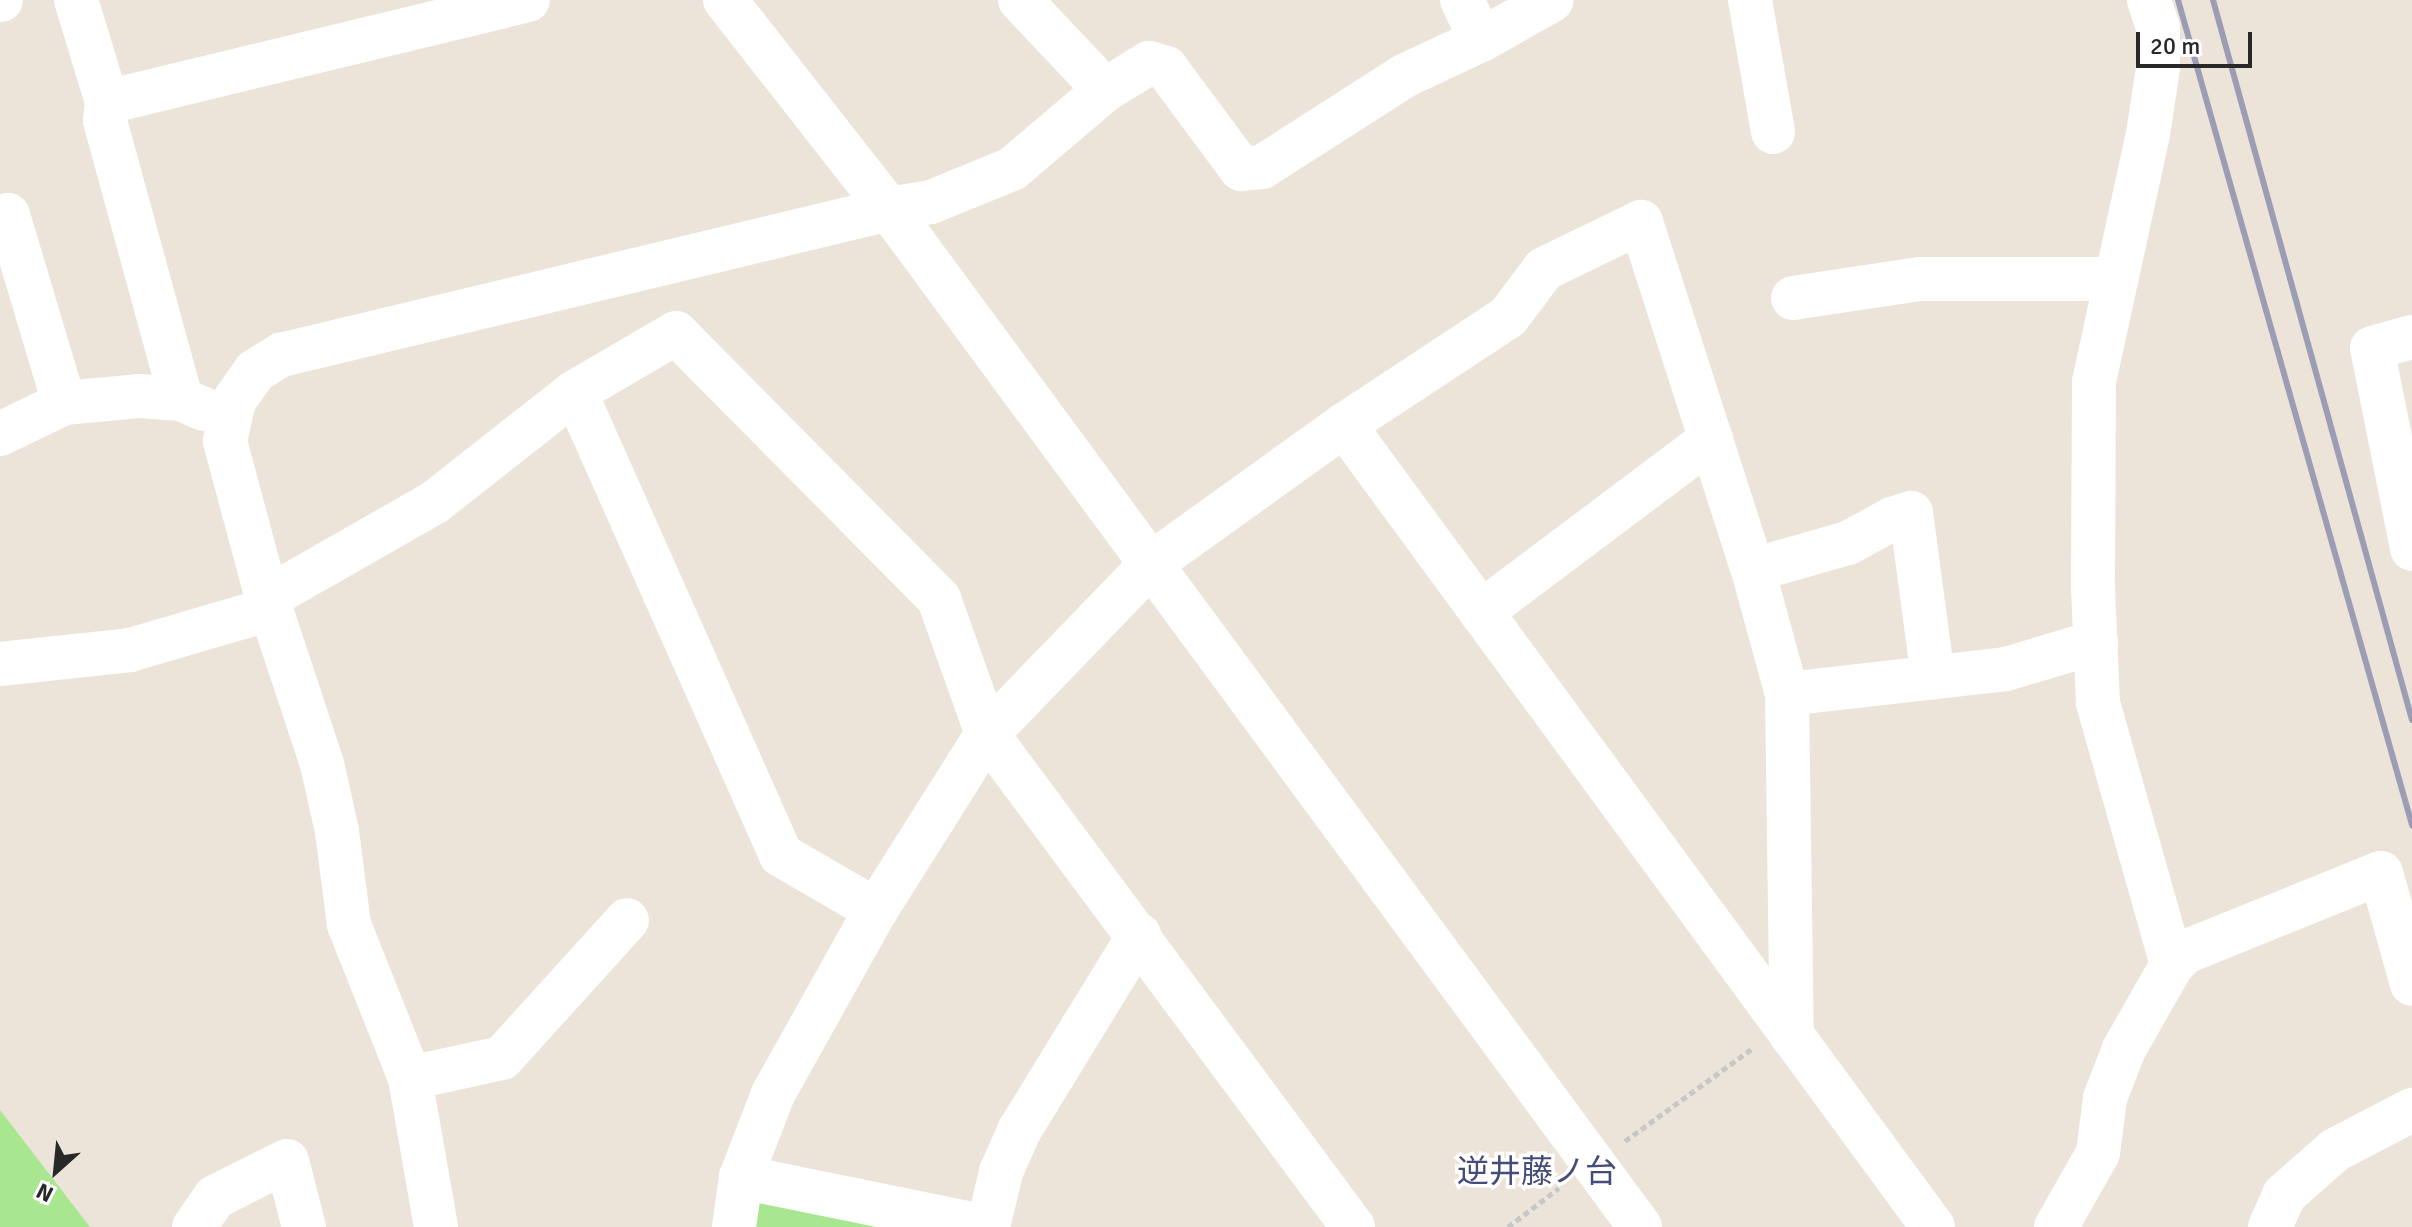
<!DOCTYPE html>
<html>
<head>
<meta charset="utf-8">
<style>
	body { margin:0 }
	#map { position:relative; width:2412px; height:1227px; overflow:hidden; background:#ece4d8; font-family:Signika,"Noto Sans JP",sans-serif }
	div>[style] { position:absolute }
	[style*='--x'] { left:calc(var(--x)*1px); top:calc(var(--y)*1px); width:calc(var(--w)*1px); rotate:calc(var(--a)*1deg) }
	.green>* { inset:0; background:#a8e78f }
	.path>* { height:5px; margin-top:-2.5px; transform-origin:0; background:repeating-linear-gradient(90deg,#c7c7c7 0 6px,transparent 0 10px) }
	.minor>* { height:44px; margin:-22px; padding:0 22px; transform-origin:22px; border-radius:22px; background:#fff }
	.rail>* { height:6px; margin:-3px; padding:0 3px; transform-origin:3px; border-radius:3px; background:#9b9db4 }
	span { translate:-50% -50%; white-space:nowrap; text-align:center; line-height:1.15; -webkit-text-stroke:7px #fff; paint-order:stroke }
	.neighbourhood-label { font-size:32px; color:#454c7b }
	.north { position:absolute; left:16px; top:1131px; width:80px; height:80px; -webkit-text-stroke:6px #fff; paint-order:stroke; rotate:207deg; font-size:22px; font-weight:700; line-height:32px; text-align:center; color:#282828 }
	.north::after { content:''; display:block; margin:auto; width:28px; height:36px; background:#282828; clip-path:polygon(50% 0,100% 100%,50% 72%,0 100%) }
	.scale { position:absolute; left:2136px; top:32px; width:116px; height:36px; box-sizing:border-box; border:4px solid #282828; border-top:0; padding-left:10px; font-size:24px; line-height:28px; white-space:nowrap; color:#282828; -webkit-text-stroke:6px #fff; paint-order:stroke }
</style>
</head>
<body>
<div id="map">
	<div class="green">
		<div style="clip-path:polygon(0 1110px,90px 1227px,0 1227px)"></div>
		<div style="clip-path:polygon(754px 1194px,927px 1227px,753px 1227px)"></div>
	</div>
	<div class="path">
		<div style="--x:1625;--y:1141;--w:158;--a:-36"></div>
		<div style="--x:1508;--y:1227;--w:64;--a:-37.4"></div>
	</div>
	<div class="minor">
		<div style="--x:0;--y:0;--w:1;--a:0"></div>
		<div style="--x:76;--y:0;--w:107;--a:73.1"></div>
		<div style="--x:107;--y:102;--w:433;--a:-13.6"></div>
		<div style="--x:725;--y:0;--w:266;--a:51.9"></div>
		<div style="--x:889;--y:209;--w:1265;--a:53.58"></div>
		<div style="--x:1020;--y:0;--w:124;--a:46.6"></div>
		<div style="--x:1462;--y:0;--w:44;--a:64.6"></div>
		<div style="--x:1750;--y:0;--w:134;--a:80.1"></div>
		<div style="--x:2149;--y:0;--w:28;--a:72"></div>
		<div style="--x:2158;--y:27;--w:41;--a:90"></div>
		<div style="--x:2158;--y:68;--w:67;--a:98.6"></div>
		<div style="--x:2148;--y:134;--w:254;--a:102.3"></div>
		<div style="--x:2094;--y:382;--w:206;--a:90.3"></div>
		<div style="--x:2093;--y:588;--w:115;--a:87.5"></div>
		<div style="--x:2098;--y:703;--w:272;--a:74.2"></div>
		<div style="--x:107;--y:102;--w:19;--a:96"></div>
		<div style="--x:105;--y:121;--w:288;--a:74.7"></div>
		<div style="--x:0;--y:217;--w:8;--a:-14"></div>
		<div style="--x:8;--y:215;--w:196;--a:73.4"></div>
		<div style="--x:1793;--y:298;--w:128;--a:-8.5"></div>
		<div style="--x:1920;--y:279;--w:194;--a:0"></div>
		<div style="--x:2412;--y:337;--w:41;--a:164.6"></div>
		<div style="--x:2372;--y:348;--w:205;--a:78.7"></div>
		<div style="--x:575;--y:392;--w:507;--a:66.01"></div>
		<div style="--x:781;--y:855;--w:110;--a:30.1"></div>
		<div style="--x:1344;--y:425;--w:995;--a:53.71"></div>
		<div style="--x:0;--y:434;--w:71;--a:-25.8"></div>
		<div style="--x:64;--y:403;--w:75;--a:-5.3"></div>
		<div style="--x:139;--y:396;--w:42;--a:4.1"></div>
		<div style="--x:181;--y:399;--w:24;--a:24"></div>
		<div style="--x:1753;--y:570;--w:99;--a:-15.9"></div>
		<div style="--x:1848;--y:543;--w:50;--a:-28.6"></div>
		<div style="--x:1892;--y:519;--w:20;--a:-18"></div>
		<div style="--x:1911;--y:513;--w:166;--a:82.4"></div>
		<div style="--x:267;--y:598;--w:193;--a:-29.7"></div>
		<div style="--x:435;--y:502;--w:178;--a:-38.2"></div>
		<div style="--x:575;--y:392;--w:117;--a:-30.3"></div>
		<div style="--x:676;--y:333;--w:374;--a:45.3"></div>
		<div style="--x:939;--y:599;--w:143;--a:70.4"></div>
		<div style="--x:987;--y:734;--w:614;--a:53.41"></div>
		<div style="--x:1481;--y:612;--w:288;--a:-36.9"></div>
		<div style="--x:0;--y:664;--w:131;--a:-6.1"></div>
		<div style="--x:130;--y:650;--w:146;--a:-16.3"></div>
		<div style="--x:1787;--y:694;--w:220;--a:-6.5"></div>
		<div style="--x:2006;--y:669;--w:94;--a:-16.7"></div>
		<div style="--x:410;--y:1078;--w:94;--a:-12.3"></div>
		<div style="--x:502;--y:1058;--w:186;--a:-47.8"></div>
		<div style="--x:741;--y:1177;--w:251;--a:11.5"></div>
		<div style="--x:194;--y:1227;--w:37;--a:-55"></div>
		<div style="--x:215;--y:1197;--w:80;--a:-26.6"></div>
		<div style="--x:287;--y:1161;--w:68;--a:75.6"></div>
		<div style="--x:436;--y:1227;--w:151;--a:-99.9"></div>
		<div style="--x:410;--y:1078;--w:165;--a:-111.7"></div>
		<div style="--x:349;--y:925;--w:95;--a:-97.3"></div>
		<div style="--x:337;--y:831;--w:69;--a:-102.6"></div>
		<div style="--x:322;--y:764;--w:175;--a:-108.3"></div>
		<div style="--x:267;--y:598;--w:163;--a:-105"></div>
		<div style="--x:225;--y:441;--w:41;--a:-77.3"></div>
		<div style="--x:234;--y:401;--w:37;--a:-55"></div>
		<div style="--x:255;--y:371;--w:31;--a:-32"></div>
		<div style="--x:281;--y:355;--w:625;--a:-13.5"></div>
		<div style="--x:889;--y:209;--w:43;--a:-9.5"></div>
		<div style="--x:931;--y:202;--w:87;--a:-22.2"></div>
		<div style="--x:1012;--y:169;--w:122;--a:-40.3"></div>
		<div style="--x:1105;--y:90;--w:52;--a:-31.5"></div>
		<div style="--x:1149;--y:63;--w:18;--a:16"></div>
		<div style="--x:1166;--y:68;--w:126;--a:53.4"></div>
		<div style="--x:1241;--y:169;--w:21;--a:-5"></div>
		<div style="--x:1262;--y:167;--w:171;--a:-32.6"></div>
		<div style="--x:1406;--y:75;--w:83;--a:-25"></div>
		<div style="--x:1481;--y:40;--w:81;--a:-29.4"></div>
		<div style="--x:734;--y:1227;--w:50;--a:-82"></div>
		<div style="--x:741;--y:1177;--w:89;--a:-68.9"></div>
		<div style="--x:773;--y:1094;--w:211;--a:-60.8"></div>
		<div style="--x:876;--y:910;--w:208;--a:-57.8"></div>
		<div style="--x:987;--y:734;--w:238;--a:-46"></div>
		<div style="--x:1152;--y:563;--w:236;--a:-35.7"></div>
		<div style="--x:1344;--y:425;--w:196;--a:-33.4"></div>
		<div style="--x:1508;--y:317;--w:60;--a:-53.1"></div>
		<div style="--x:1544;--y:269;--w:108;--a:-25.9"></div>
		<div style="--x:1641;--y:222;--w:366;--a:72.2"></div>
		<div style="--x:1753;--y:570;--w:129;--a:74.7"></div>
		<div style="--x:1787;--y:694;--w:342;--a:89.2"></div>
		<div style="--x:988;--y:1227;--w:57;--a:-76.7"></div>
		<div style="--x:1001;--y:1172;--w:45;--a:-66.3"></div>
		<div style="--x:1019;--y:1131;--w:230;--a:-58.5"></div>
		<div style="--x:2056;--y:1227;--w:85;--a:-60.4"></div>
		<div style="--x:2098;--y:1153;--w:55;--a:-82.7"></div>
		<div style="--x:2105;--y:1098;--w:53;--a:-68.8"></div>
		<div style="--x:2124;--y:1049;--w:97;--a:-60.3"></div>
		<div style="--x:2172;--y:965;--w:18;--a:-45"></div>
		<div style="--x:2185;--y:952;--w:211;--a:-22"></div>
		<div style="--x:2381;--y:873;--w:115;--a:74.4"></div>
		<div style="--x:2270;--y:1227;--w:35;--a:-66"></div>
		<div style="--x:2284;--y:1195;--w:68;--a:-41.4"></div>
		<div style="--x:2335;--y:1150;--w:87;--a:-27.5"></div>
	</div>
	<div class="rail">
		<div style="--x:2178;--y:0;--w:858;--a:74.16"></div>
		<div style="--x:2213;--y:0;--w:747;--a:74.55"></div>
	</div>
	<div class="neighbourhood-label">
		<span style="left:1537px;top:1172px">逆井藤ノ台</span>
	</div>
	<div class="north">N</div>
	<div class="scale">20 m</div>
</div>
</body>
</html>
